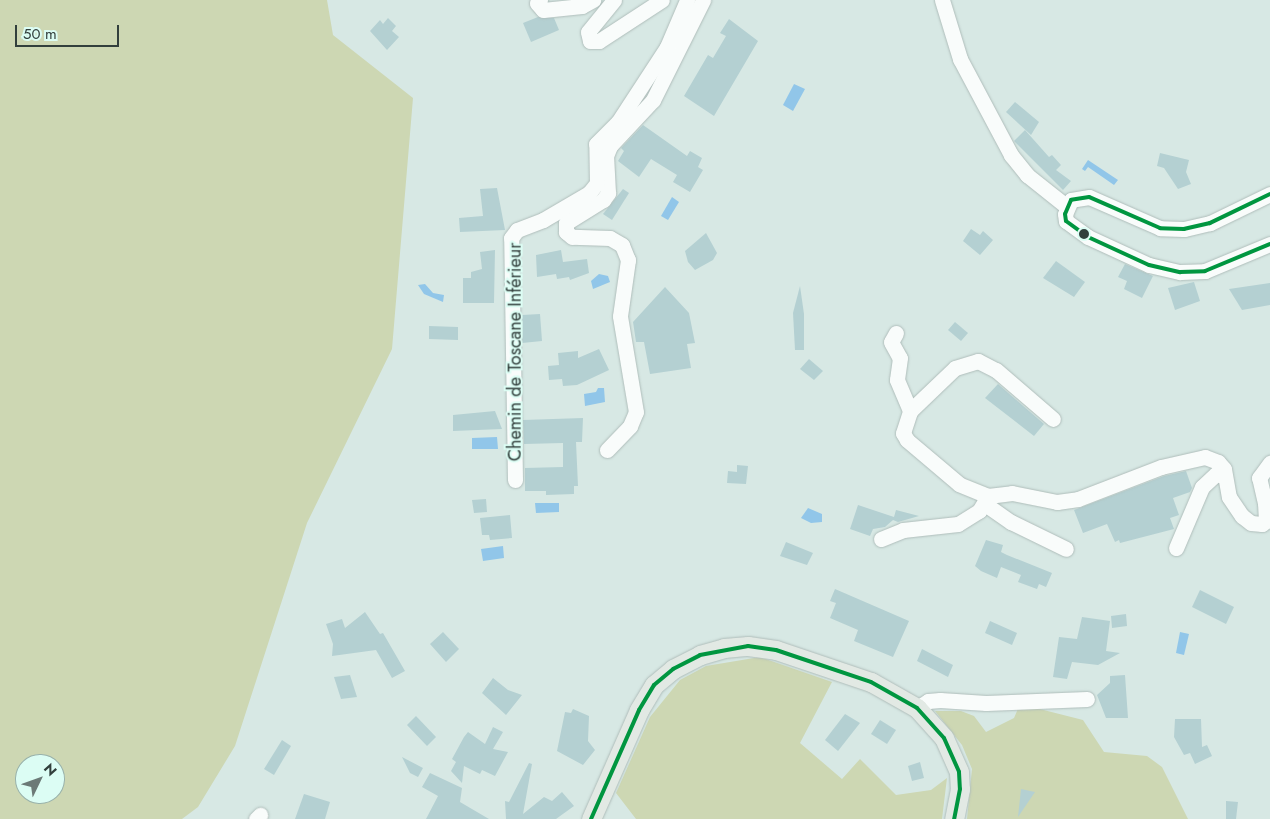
<!DOCTYPE html>
<html>
<head>
<meta charset="utf-8">
<style>
	body { margin:0 }
	#map { position:relative; width:1270px; height:819px; overflow:hidden; background:#d7e8e4; font-family:Jost,sans-serif }
	div>[style] { position:absolute }
	[style*='--x'] { left:calc(var(--x)*1px); top:calc(var(--y)*1px); width:calc(var(--w)*1px); rotate:calc(var(--a)*1deg) }
	.green>* { inset:0; background:#cdd7b3 }
	.water>* { inset:0; background:#91c6e9 }
	.building>* { inset:0; background:#b4d0d2 }
	.roads { filter:drop-shadow(0 0 1px #afbdba) drop-shadow(0 0 1px #afbdba) }
	.minor>* { height:15px; margin:-7.5px; padding:0 7.5px; transform-origin:7.5px; border-radius:7.5px; background:#f9fcfb }
	.major>* { height:19px; margin:-9.5px; padding:0 9.5px; transform-origin:9.5px; border-radius:9.5px; background:#e2e9e4 }
	.bus-1>* { height:4px; margin:-2px; padding:0 2px; transform-origin:2px; border-radius:2px; background:#009640 }
	.dots>* { width:14px; height:14px; translate:-50% -50%; box-sizing:border-box; border:2px solid #dcfdf4; border-radius:50% }
	span { translate:-50% -50%; white-space:nowrap; text-align:center; line-height:1.15; -webkit-text-stroke:4px #dcfdf4; paint-order:stroke }
	.street-label { font-size:18px; color:#323f3c }
	.north { position:absolute; left:15px; top:754px; width:50px; height:50px; box-sizing:border-box; background:#dcfdf4; border:1px solid #98b1aa; border-radius:50%; rotate:48deg; font-size:14px; font-weight:700; line-height:20px; text-align:center; color:#323f3c }
	.north::after { content:''; display:block; margin:auto; width:18px; height:22px; background:#6c7a77; clip-path:polygon(50% 0,100% 100%,50% 72%,0 100%) }
	.scale { position:absolute; left:15px; top:25px; width:104px; height:22px; box-sizing:border-box; border:2px solid #323f3c; border-top:0; padding-left:6px; font-size:15px; line-height:18px; white-space:nowrap; color:#323f3c; -webkit-text-stroke:4px #dcfdf4; paint-order:stroke }
</style>
</head>
<body>
<div id="map">
	<div class="green">
		<div style="clip-path:polygon(evenodd,0 0,327px 0,333px 35px,413px 98px,392px 349px,307px 523px,235px 746px,198px 807px,182px 819px,0 819px,0 0,25px 764px,55px 764px,55px 794px,25px 794px,25px 764px)"></div>
		<div style="clip-path:polygon(760px 657px,832px 682px,800px 743px,842px 779px,860px 759px,896px 795px,931px 790px,947px 778px,942px 819px,636px 819px,616px 793px,650px 717px,680px 680px,706px 666px)"></div>
		<div style="clip-path:polygon(1020px 704px,1083px 720px,1104px 752px,1147px 756px,1162px 767px,1188px 819px,967px 819px,972px 769px,962px 745px,935px 711px,961px 711px,974px 716px,986px 732px,1014px 718px)"></div>
	</div>
	<div class="water">
		<div style="clip-path:polygon(794px 84px,805px 89px,793px 111px,783px 105px)"></div>
		<div style="clip-path:polygon(1088px 160px,1118px 180px,1114px 185px,1088px 167px,1085px 171px,1082px 169px)"></div>
		<div style="clip-path:polygon(672px 197px,679px 202px,668px 220px,661px 216px)"></div>
		<div style="clip-path:polygon(599px 274px,608px 276px,610px 282px,593px 289px,591px 281px)"></div>
		<div style="clip-path:polygon(425px 284px,433px 293px,444px 295px,443px 302px,424px 294px,418px 285px)"></div>
		<div style="clip-path:polygon(598px 388px,604px 388px,605px 402px,585px 406px,584px 394px,596px 392px)"></div>
		<div style="clip-path:polygon(497px 437px,498px 449px,472px 449px,472px 438px)"></div>
		<div style="clip-path:polygon(535px 503px,559px 503px,559px 512px,536px 513px)"></div>
		<div style="clip-path:polygon(808px 508px,822px 514px,822px 522px,811px 523px,801px 518px)"></div>
		<div style="clip-path:polygon(503px 546px,504px 558px,483px 561px,481px 549px)"></div>
		<div style="clip-path:polygon(1180px 632px,1189px 634px,1184px 655px,1176px 653px)"></div>
	</div>
	<div class="building">
		<div style="clip-path:polygon(538px 17px,554px 18px,559px 30px,531px 42px,523px 23px)"></div>
		<div style="clip-path:polygon(388px 18px,396px 26px,392px 31px,399px 37px,387px 50px,370px 31px,380px 20px,383px 24px)"></div>
		<div style="clip-path:polygon(729px 19px,758px 41px,714px 116px,684px 96px,708px 55px,713px 58px,726px 36px,720px 33px)"></div>
		<div style="clip-path:polygon(1015px 102px,1039px 122px,1031px 135px,1006px 112px)"></div>
		<div style="clip-path:polygon(643px 125px,687px 156px,690px 151px,702px 158px,698px 167px,703px 170px,690px 192px,673px 182px,677px 175px,651px 159px,639px 177px,618px 161px,624px 151px,621px 148px)"></div>
		<div style="clip-path:polygon(1025px 130px,1049px 157px,1052px 155px,1061px 165px,1056px 170px,1071px 181px,1063px 190px,1014px 141px)"></div>
		<div style="clip-path:polygon(1160px 153px,1189px 160px,1186px 172px,1191px 184px,1178px 189px,1164px 168px,1157px 166px)"></div>
		<div style="clip-path:polygon(497px 188px,505px 230px,460px 232px,459px 218px,483px 216px,480px 189px)"></div>
		<div style="clip-path:polygon(623px 189px,629px 193px,612px 220px,603px 214px)"></div>
		<div style="clip-path:polygon(971px 229px,980px 235px,983px 231px,993px 240px,980px 255px,963px 241px)"></div>
		<div style="clip-path:polygon(706px 233px,717px 253px,713px 260px,695px 270px,688px 262px,685px 251px)"></div>
		<div style="clip-path:polygon(495px 250px,494px 303px,463px 303px,463px 278px,471px 278px,471px 272px,482px 269px,480px 252px)"></div>
		<div style="clip-path:polygon(561px 250px,563px 262px,587px 259px,589px 273px,570px 280px,569px 277px,557px 279px,556px 274px,537px 277px,536px 255px)"></div>
		<div style="clip-path:polygon(1056px 261px,1085px 282px,1074px 297px,1043px 278px)"></div>
		<div style="clip-path:polygon(1125px 264px,1153px 276px,1142px 298px,1124px 289px,1127px 281px,1118px 277px)"></div>
		<div style="clip-path:polygon(1194px 282px,1200px 301px,1175px 310px,1168px 288px)"></div>
		<div style="clip-path:polygon(1270px 283px,1270px 305px,1242px 310px,1229px 289px)"></div>
		<div style="clip-path:polygon(800px 286px,804px 314px,804px 350px,795px 350px,793px 313px)"></div>
		<div style="clip-path:polygon(665px 287px,689px 313px,695px 343px,687px 344px,691px 368px,650px 374px,644px 342px,636px 342px,633px 322px)"></div>
		<div style="clip-path:polygon(540px 314px,542px 341px,522px 343px,522px 315px)"></div>
		<div style="clip-path:polygon(955px 322px,968px 333px,961px 341px,948px 330px)"></div>
		<div style="clip-path:polygon(429px 326px,458px 327px,458px 340px,429px 339px)"></div>
		<div style="clip-path:polygon(599px 349px,609px 370px,577px 385px,563px 386px,562px 379px,549px 380px,548px 366px,559px 365px,558px 353px,578px 351px,578px 358px)"></div>
		<div style="clip-path:polygon(809px 359px,823px 371px,814px 380px,800px 369px)"></div>
		<div style="clip-path:polygon(998px 384px,1044px 424px,1034px 436px,985px 398px)"></div>
		<div style="clip-path:polygon(495px 411px,502px 429px,453px 431px,453px 415px)"></div>
		<div style="clip-path:polygon(583px 418px,582px 442px,576px 442px,578px 486px,574px 486px,574px 494px,546px 495px,546px 491px,525px 491px,525px 468px,563px 467px,563px 443px,524px 444px,523px 420px)"></div>
		<div style="clip-path:polygon(737px 465px,748px 466px,746px 484px,727px 483px,728px 471px,737px 472px)"></div>
		<div style="clip-path:polygon(1186px 471px,1192px 488px,1190px 492px,1173px 498px,1179px 515px,1170px 518px,1174px 529px,1120px 543px,1119px 540px,1115px 542px,1107px 524px,1083px 533px,1074px 510px,1164px 476px)"></div>
		<div style="clip-path:polygon(486px 499px,487px 512px,474px 513px,472px 500px)"></div>
		<div style="clip-path:polygon(858px 505px,894px 517px,896px 510px,919px 516px,898px 522px,893px 520px,885px 527px,873px 529px,870px 536px,850px 529px)"></div>
		<div style="clip-path:polygon(510px 515px,512px 538px,490px 540px,489px 535px,482px 535px,480px 518px)"></div>
		<div style="clip-path:polygon(986px 540px,1003px 545px,1001px 552px,1007px 555px,1052px 573px,1046px 587px,1039px 584px,1037px 589px,1018px 582px,1021px 575px,1001px 567px,997px 578px,981px 571px,975px 566px)"></div>
		<div style="clip-path:polygon(786px 542px,813px 553px,807px 565px,780px 556px)"></div>
		<div style="clip-path:polygon(835px 589px,909px 621px,893px 657px,854px 641px,858px 630px,830px 618px,836px 603px,830px 601px)"></div>
		<div style="clip-path:polygon(1200px 590px,1234px 607px,1226px 624px,1192px 607px)"></div>
		<div style="clip-path:polygon(365px 612px,380px 634px,383px 633px,405px 671px,392px 678px,376px 650px,332px 656px,333px 644px,326px 624px,342px 619px,345px 628px)"></div>
		<div style="clip-path:polygon(1126px 614px,1127px 626px,1112px 628px,1111px 616px)"></div>
		<div style="clip-path:polygon(1082px 617px,1110px 621px,1106px 651px,1120px 653px,1098px 665px,1072px 662px,1067px 679px,1053px 677px,1059px 637px,1077px 639px)"></div>
		<div style="clip-path:polygon(990px 621px,1017px 633px,1012px 645px,985px 633px)"></div>
		<div style="clip-path:polygon(443px 632px,459px 649px,446px 662px,430px 644px)"></div>
		<div style="clip-path:polygon(922px 649px,953px 665px,948px 677px,917px 661px)"></div>
		<div style="clip-path:polygon(350px 675px,357px 697px,341px 699px,334px 677px)"></div>
		<div style="clip-path:polygon(1125px 675px,1128px 718px,1106px 718px,1097px 695px,1110px 683px,1110px 676px)"></div>
		<div style="clip-path:polygon(493px 678px,508px 690px,522px 695px,506px 715px,482px 693px)"></div>
		<div style="clip-path:polygon(573px 709px,589px 716px,588px 741px,595px 750px,583px 765px,557px 751px,565px 712px,571px 713px)"></div>
		<div style="clip-path:polygon(845px 714px,860px 723px,838px 751px,825px 740px)"></div>
		<div style="clip-path:polygon(416px 716px,436px 737px,427px 746px,407px 725px)"></div>
		<div style="clip-path:polygon(1175px 719px,1201px 719px,1202px 747px,1207px 745px,1212px 756px,1195px 764px,1190px 753px,1184px 755px,1174px 737px)"></div>
		<div style="clip-path:polygon(880px 720px,896px 730px,887px 744px,871px 734px)"></div>
		<div style="clip-path:polygon(493px 727px,503px 732px,493px 749px,508px 752px,495px 776px,482px 770px,480px 774px,464px 766px,462px 783px,451px 771px,456px 762px,452px 759px,464px 737px,468px 732px,485px 744px)"></div>
		<div style="clip-path:polygon(282px 740px,291px 746px,274px 775px,264px 769px)"></div>
		<div style="clip-path:polygon(402px 757px,423px 768px,418px 777px,410px 773px)"></div>
		<div style="clip-path:polygon(920px 762px,924px 778px,912px 781px,908px 766px)"></div>
		<div style="clip-path:polygon(529px 763px,532px 764px,523px 814px,544px 797px,552px 801px,562px 792px,574px 806px,556px 819px,506px 819px,505px 801px,509px 802px)"></div>
		<div style="clip-path:polygon(430px 773px,462px 788px,460px 802px,489px 819px,426px 819px,438px 796px,422px 787px)"></div>
		<div style="clip-path:polygon(1021px 789px,1035px 792px,1018px 817px)"></div>
		<div style="clip-path:polygon(304px 794px,330px 802px,325px 819px,295px 819px)"></div>
		<div style="clip-path:polygon(1226px 801px,1238px 802px,1236px 819px,1226px 819px)"></div>
	</div>
	<div class="roads">
		<div class="minor">
			<div style="--x:540;--y:0;--w:4;--a:135"></div>
			<div style="--x:537;--y:3;--w:9;--a:49"></div>
			<div style="--x:543;--y:10;--w:39;--a:-6"></div>
			<div style="--x:582;--y:6;--w:13;--a:-29"></div>
			<div style="--x:614;--y:0;--w:41;--a:129.1"></div>
			<div style="--x:588;--y:32;--w:9;--a:77"></div>
			<div style="--x:590;--y:41;--w:9;--a:0"></div>
			<div style="--x:599;--y:41;--w:75;--a:-33.1"></div>
			<div style="--x:942;--y:0;--w:62;--a:73"></div>
			<div style="--x:960;--y:59;--w:109;--a:62"></div>
			<div style="--x:1011;--y:155;--w:26;--a:51"></div>
			<div style="--x:1027;--y:175;--w:50;--a:38.5"></div>
			<div style="--x:1270;--y:194;--w:67;--a:154.2"></div>
			<div style="--x:1210;--y:223;--w:27;--a:167"></div>
			<div style="--x:1184;--y:229;--w:24;--a:-178"></div>
			<div style="--x:1160;--y:228;--w:77;--a:-156.4"></div>
			<div style="--x:1089;--y:197;--w:18;--a:171"></div>
			<div style="--x:1071;--y:200;--w:15;--a:113"></div>
			<div style="--x:1065;--y:214;--w:7;--a:82"></div>
			<div style="--x:1066;--y:221;--w:27;--a:36"></div>
			<div style="--x:1088;--y:237;--w:67;--a:24.7"></div>
			<div style="--x:1149;--y:265;--w:32;--a:13"></div>
			<div style="--x:1180;--y:272;--w:25;--a:-2"></div>
			<div style="--x:1205;--y:271;--w:70;--a:-22.6"></div>
			<div style="--x:896;--y:333;--w:10;--a:119"></div>
			<div style="--x:891;--y:342;--w:18;--a:61"></div>
			<div style="--x:900;--y:358;--w:22;--a:98"></div>
			<div style="--x:897;--y:380;--w:34;--a:67"></div>
			<div style="--x:607;--y:450;--w:33;--a:-46"></div>
			<div style="--x:630;--y:426;--w:15;--a:-67"></div>
			<div style="--x:636;--y:412;--w:97;--a:-99.5"></div>
			<div style="--x:620;--y:316;--w:57;--a:-81.9"></div>
			<div style="--x:628;--y:260;--w:16;--a:-112"></div>
			<div style="--x:622;--y:245;--w:14;--a:-150"></div>
			<div style="--x:610;--y:238;--w:38;--a:-178"></div>
			<div style="--x:572;--y:237;--w:8;--a:-140"></div>
			<div style="--x:566;--y:232;--w:9;--a:-90"></div>
			<div style="--x:566;--y:223;--w:44;--a:-31.9"></div>
			<div style="--x:603;--y:200;--w:9;--a:-54"></div>
			<div style="--x:608;--y:193;--w:37;--a:-93"></div>
			<div style="--x:606;--y:156;--w:11;--a:-68"></div>
			<div style="--x:610;--y:146;--w:63;--a:-46.9"></div>
			<div style="--x:653;--y:100;--w:112;--a:-63.4"></div>
			<div style="--x:515;--y:480;--w:242;--a:-90.9"></div>
			<div style="--x:511;--y:238;--w:10;--a:-53"></div>
			<div style="--x:517;--y:230;--w:28;--a:-21"></div>
			<div style="--x:543;--y:220;--w:53;--a:-30.4"></div>
			<div style="--x:589;--y:193;--w:13;--a:-51"></div>
			<div style="--x:597;--y:183;--w:39;--a:-91"></div>
			<div style="--x:596;--y:144;--w:31;--a:-45"></div>
			<div style="--x:618;--y:122;--w:90;--a:-56.8"></div>
			<div style="--x:667;--y:47;--w:51;--a:-66.9"></div>
			<div style="--x:988;--y:496;--w:24;--a:-7"></div>
			<div style="--x:1012;--y:493;--w:46;--a:11.3"></div>
			<div style="--x:1057;--y:502;--w:21;--a:-8"></div>
			<div style="--x:1078;--y:499;--w:89;--a:-21.1"></div>
			<div style="--x:1161;--y:467;--w:45;--a:-12.8"></div>
			<div style="--x:1205;--y:457;--w:14;--a:21"></div>
			<div style="--x:1218;--y:462;--w:9;--a:49"></div>
			<div style="--x:1224;--y:469;--w:28;--a:80"></div>
			<div style="--x:1229;--y:497;--w:23;--a:56"></div>
			<div style="--x:1242;--y:516;--w:11;--a:38"></div>
			<div style="--x:1251;--y:523;--w:11;--a:5"></div>
			<div style="--x:1262;--y:524;--w:5;--a:-37"></div>
			<div style="--x:1266;--y:521;--w:18;--a:-93"></div>
			<div style="--x:1265;--y:503;--w:26;--a:-103"></div>
			<div style="--x:1259;--y:478;--w:19;--a:-54"></div>
			<div style="--x:988;--y:496;--w:31;--a:-158"></div>
			<div style="--x:959;--y:484;--w:68;--a:-139.8"></div>
			<div style="--x:907;--y:440;--w:8;--a:-120"></div>
			<div style="--x:903;--y:433;--w:23;--a:-72"></div>
			<div style="--x:910;--y:411;--w:62;--a:-43.7"></div>
			<div style="--x:955;--y:368;--w:24;--a:-17"></div>
			<div style="--x:978;--y:361;--w:20;--a:27"></div>
			<div style="--x:996;--y:370;--w:75;--a:40.7"></div>
			<div style="--x:985;--y:504;--w:32;--a:35"></div>
			<div style="--x:1011;--y:522;--w:61;--a:26.1"></div>
			<div style="--x:881;--y:539;--w:24;--a:-22"></div>
			<div style="--x:903;--y:530;--w:55;--a:-6.2"></div>
			<div style="--x:958;--y:524;--w:25;--a:-32"></div>
			<div style="--x:979;--y:511;--w:17;--a:-59"></div>
			<div style="--x:1176;--y:548;--w:66;--a:-66.9"></div>
			<div style="--x:1202;--y:487;--w:19;--a:-43"></div>
			<div style="--x:1216;--y:474;--w:8;--a:14"></div>
			<div style="--x:917;--y:708;--w:13;--a:-32"></div>
			<div style="--x:928;--y:701;--w:12;--a:-5"></div>
			<div style="--x:940;--y:700;--w:46;--a:3.7"></div>
			<div style="--x:986;--y:703;--w:101;--a:-2.3"></div>
			<div style="--x:256;--y:819;--w:6;--a:-45"></div>
		</div>
		<div class="major">
			<div style="--x:591;--y:819;--w:119;--a:-66.2"></div>
			<div style="--x:639;--y:710;--w:29;--a:-59"></div>
			<div style="--x:654;--y:685;--w:25;--a:-40"></div>
			<div style="--x:673;--y:669;--w:30;--a:-27"></div>
			<div style="--x:700;--y:655;--w:25;--a:-16"></div>
			<div style="--x:724;--y:648;--w:24;--a:-5"></div>
			<div style="--x:748;--y:646;--w:28;--a:8"></div>
			<div style="--x:776;--y:650;--w:100;--a:18.6"></div>
			<div style="--x:871;--y:682;--w:53;--a:29.5"></div>
			<div style="--x:917;--y:708;--w:40;--a:48"></div>
			<div style="--x:944;--y:738;--w:37;--a:66"></div>
			<div style="--x:959;--y:772;--w:17;--a:87"></div>
			<div style="--x:960;--y:789;--w:31;--a:101"></div>
		</div>
	</div>
	<div class="bus-1">
		<div style="--x:1270;--y:194;--w:67;--a:154.2"></div>
		<div style="--x:1210;--y:223;--w:27;--a:167"></div>
		<div style="--x:1184;--y:229;--w:24;--a:-178"></div>
		<div style="--x:1160;--y:228;--w:77;--a:-156.4"></div>
		<div style="--x:1089;--y:197;--w:18;--a:171"></div>
		<div style="--x:1071;--y:200;--w:15;--a:113"></div>
		<div style="--x:1065;--y:214;--w:7;--a:82"></div>
		<div style="--x:1066;--y:221;--w:27;--a:36"></div>
		<div style="--x:1088;--y:237;--w:67;--a:24.7"></div>
		<div style="--x:1149;--y:265;--w:32;--a:13"></div>
		<div style="--x:1180;--y:272;--w:25;--a:-2"></div>
		<div style="--x:1205;--y:271;--w:70;--a:-22.6"></div>
		<div style="--x:591;--y:819;--w:119;--a:-66.2"></div>
		<div style="--x:639;--y:710;--w:29;--a:-59"></div>
		<div style="--x:654;--y:685;--w:25;--a:-40"></div>
		<div style="--x:673;--y:669;--w:30;--a:-27"></div>
		<div style="--x:700;--y:655;--w:49;--a:-10.6"></div>
		<div style="--x:748;--y:646;--w:28;--a:8"></div>
		<div style="--x:776;--y:650;--w:100;--a:18.6"></div>
		<div style="--x:871;--y:682;--w:53;--a:29.5"></div>
		<div style="--x:917;--y:708;--w:40;--a:48"></div>
		<div style="--x:944;--y:738;--w:37;--a:66"></div>
		<div style="--x:959;--y:772;--w:17;--a:87"></div>
		<div style="--x:960;--y:789;--w:31;--a:101"></div>
	</div>
	<div class="dots">
		<div style="left:1084px;top:234px;background:#323f3c"></div>
	</div>
	<div class="street-label">
		<span style="left:515px;top:352px;rotate:-90deg">Chemin de Toscane Inférieur</span>
	</div>
	<div class="north">N</div>
	<div class="scale">50 m</div>
</div>
</body>
</html>
